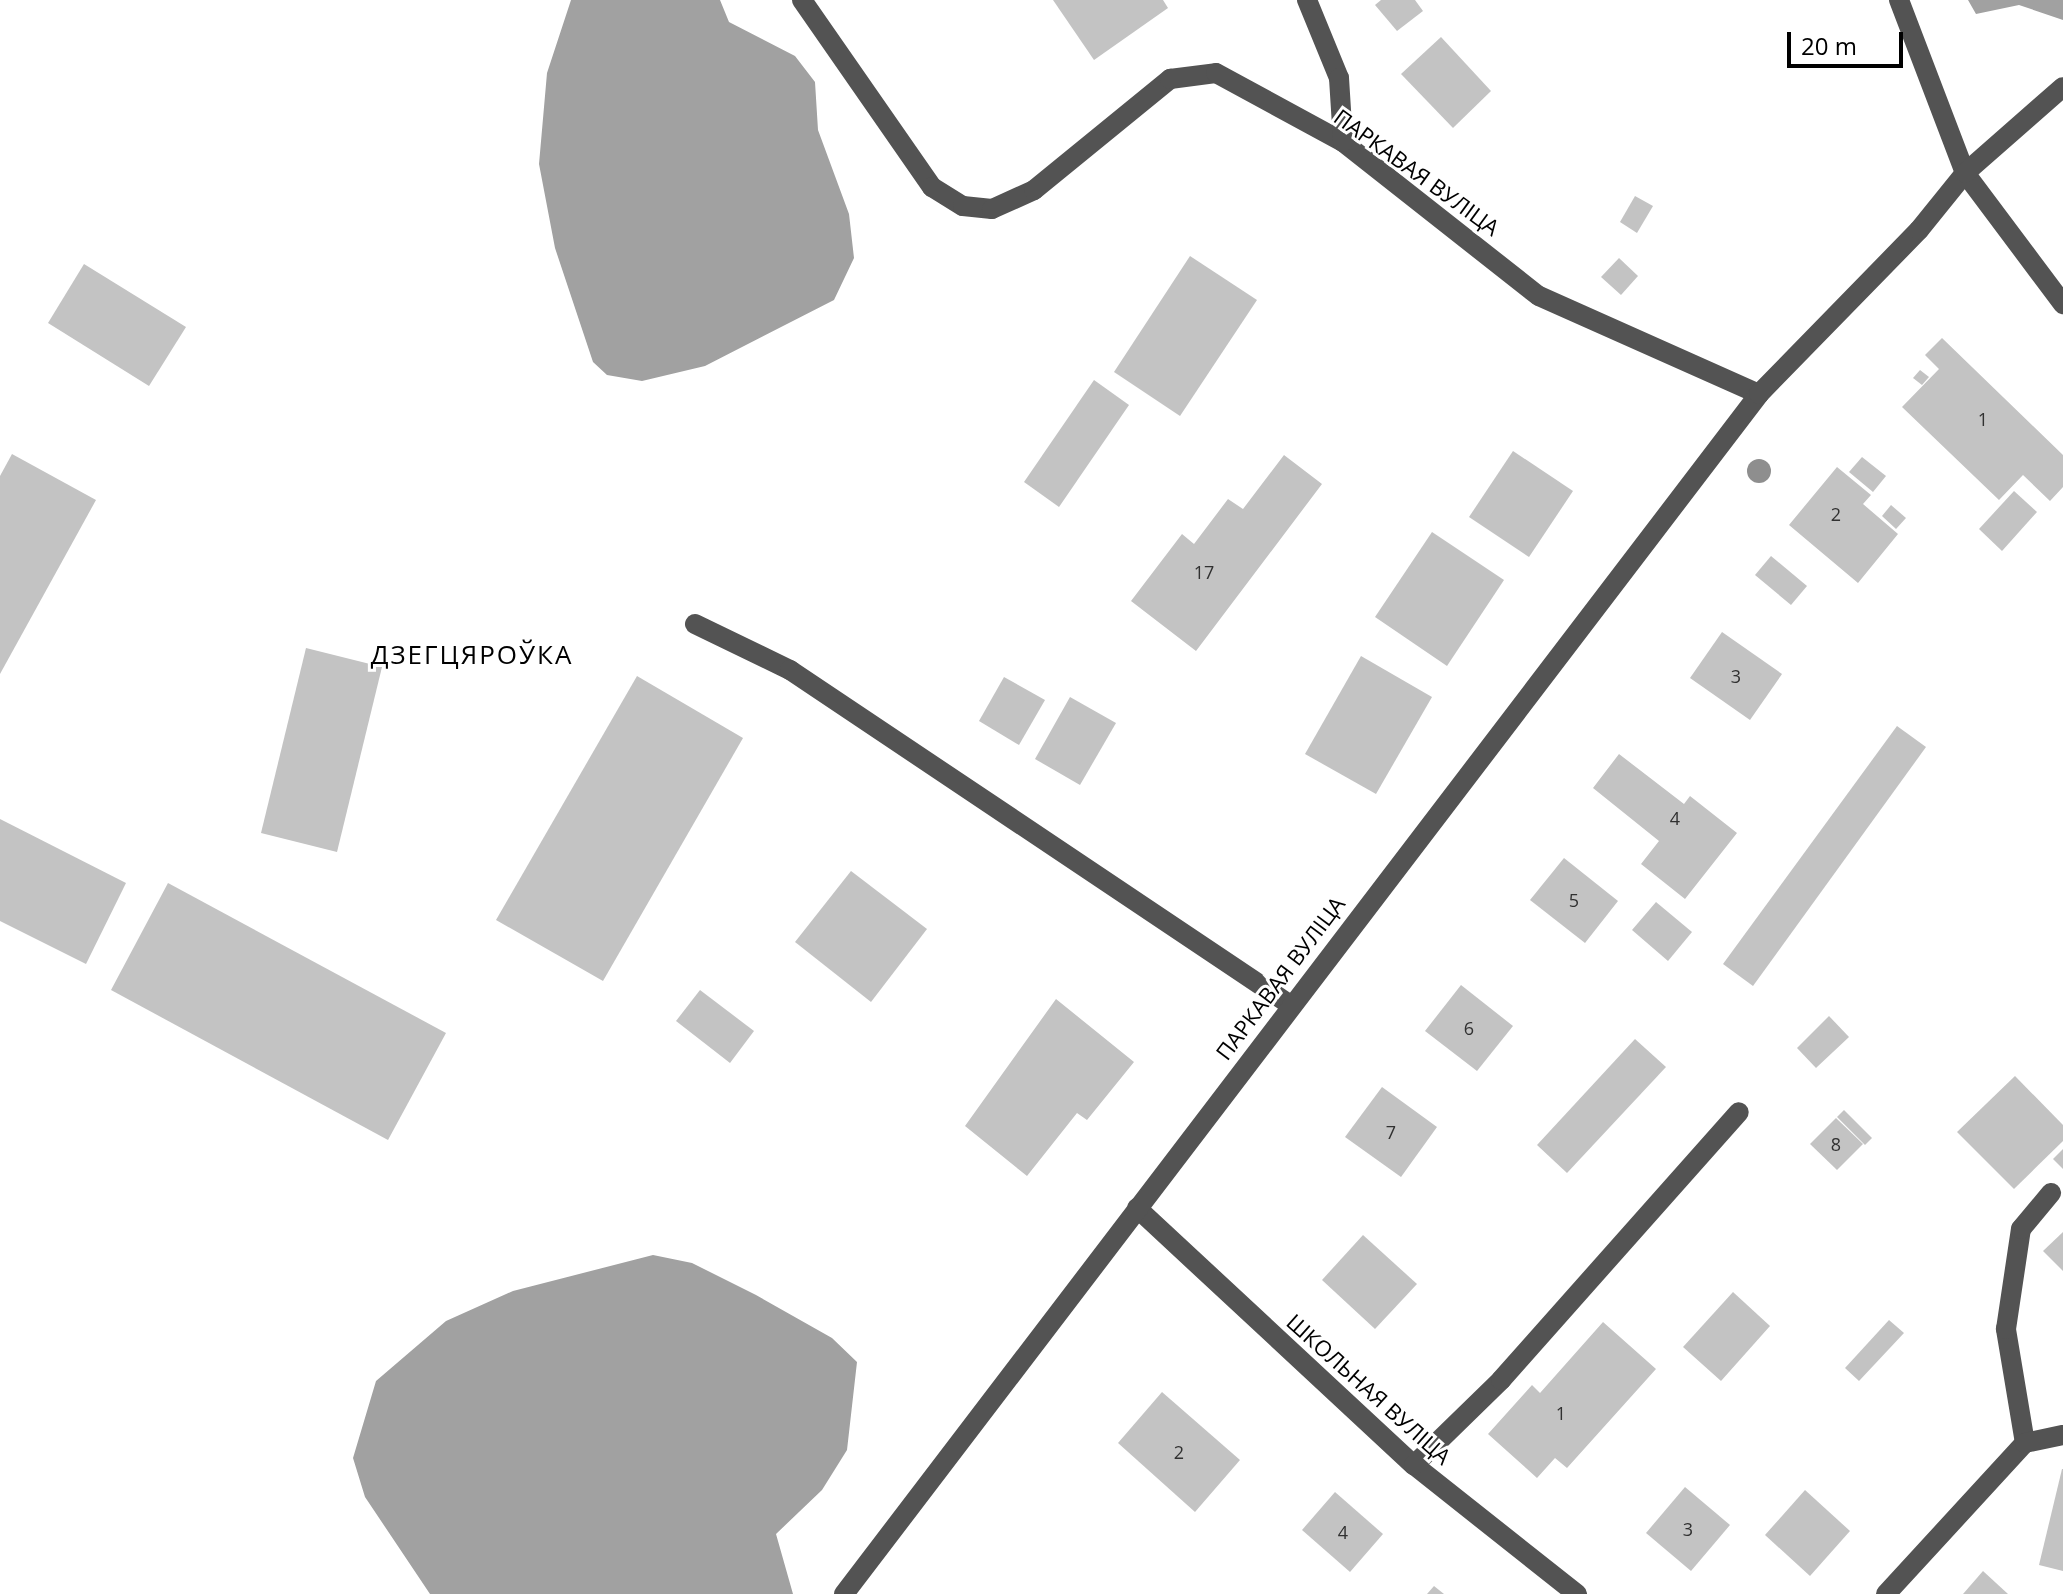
<!DOCTYPE html>
<html>
<head>
<meta charset="utf-8">
<style>
	body { margin:0 }
	#map { position:relative; width:2063px; height:1594px; overflow:hidden; background:#fff; font-family:"Open Sans",sans-serif }
	div>[style] { position:absolute }
	[style*='--x'] { left:calc(var(--x)*1px); top:calc(var(--y)*1px); width:calc(var(--w)*1px); rotate:calc(var(--a)*1deg) }
	.water>* { inset:0; background:#a1a1a1 }
	.building>* { inset:0; background:#c3c3c3 }
	.minor>* { height:20px; margin:-10px; padding:0 10px; transform-origin:10px; border-radius:10px; background:#535353 }
	.trees>* { width:24px; height:24px; margin:-12px; border-radius:50%; background:#8e8e8e }
	span { translate:-50% -50%; white-space:nowrap; text-align:center; line-height:1.15; -webkit-text-stroke:6px #fff; paint-order:stroke }
	.number-label { font-size:18px; color:#313131 }
	.number-label span { -webkit-text-stroke-width:0 }
	.street-label { font-size:22px; color:#000 }
	.quarter-label { font-size:26px; color:#000; letter-spacing:2px }
	.scale { position:absolute; left:1787px; top:32px; width:116px; height:36px; box-sizing:border-box; border:4px solid #000; border-top:0; padding-left:10px; font-size:24px; line-height:28px; white-space:nowrap; color:#000; -webkit-text-stroke:6px #fff; paint-order:stroke }
</style>
</head>
<body>
<div id="map">
	<div class="water">
		<div style="clip-path:polygon(571px 0,720px 0,729px 22px,795px 56px,815px 82px,818px 130px,849px 214px,854px 258px,834px 300px,705px 366px,642px 381px,607px 375px,593px 362px,555px 248px,539px 164px,547px 73px)"></div>
		<div style="clip-path:polygon(1968px 0,2063px 0,2063px 20px,2019px 5px,1976px 14px)"></div>
		<div style="clip-path:polygon(653px 1255px,692px 1263px,756px 1295px,832px 1338px,857px 1362px,847px 1450px,822px 1490px,776px 1534px,793px 1594px,430px 1594px,365px 1497px,353px 1458px,376px 1381px,446px 1321px,513px 1291px)"></div>
	</div>
	<div class="building">
		<div style="clip-path:polygon(1053px 0,1163px 0,1168px 8px,1094px 60px)"></div>
		<div style="clip-path:polygon(1381px 0,1415px 0,1423px 11px,1397px 31px,1375px 5px)"></div>
		<div style="clip-path:polygon(1441px 37px,1491px 91px,1453px 128px,1401px 74px)"></div>
		<div style="clip-path:polygon(1635px 196px,1653px 206px,1637px 233px,1620px 222px)"></div>
		<div style="clip-path:polygon(1190px 256px,1257px 300px,1180px 416px,1114px 372px)"></div>
		<div style="clip-path:polygon(1619px 258px,1638px 276px,1621px 295px,1601px 277px)"></div>
		<div style="clip-path:polygon(84px 264px,186px 327px,149px 386px,48px 323px)"></div>
		<div style="clip-path:polygon(1942px 338px,2063px 455px,2063px 487px,2050px 501px,2023px 475px,1999px 500px,1902px 407px,1939px 369px,1925px 355px)"></div>
		<div style="clip-path:polygon(1920px 370px,1929px 377px,1922px 385px,1913px 378px)"></div>
		<div style="clip-path:polygon(1094px 380px,1129px 405px,1059px 507px,1024px 482px)"></div>
		<div style="clip-path:polygon(1513px 451px,1573px 491px,1529px 557px,1469px 517px)"></div>
		<div style="clip-path:polygon(12px 454px,96px 500px,0 674px,0 476px)"></div>
		<div style="clip-path:polygon(1284px 455px,1322px 484px,1196px 651px,1131px 601px,1182px 534px,1194px 544px,1228px 499px,1243px 509px)"></div>
		<div style="clip-path:polygon(1862px 457px,1886px 476px,1873px 492px,1849px 472px)"></div>
		<div style="clip-path:polygon(1837px 467px,1871px 495px,1863px 504px,1898px 534px,1858px 583px,1789px 525px)"></div>
		<div style="clip-path:polygon(2014px 491px,2037px 512px,2002px 551px,1979px 529px)"></div>
		<div style="clip-path:polygon(1891px 505px,1906px 518px,1896px 529px,1882px 516px)"></div>
		<div style="clip-path:polygon(1432px 532px,1504px 580px,1447px 666px,1375px 617px)"></div>
		<div style="clip-path:polygon(1771px 556px,1807px 586px,1791px 605px,1755px 575px)"></div>
		<div style="clip-path:polygon(1722px 632px,1782px 674px,1750px 720px,1690px 678px)"></div>
		<div style="clip-path:polygon(306px 648px,382px 667px,337px 852px,261px 833px)"></div>
		<div style="clip-path:polygon(1361px 656px,1432px 697px,1376px 794px,1305px 754px)"></div>
		<div style="clip-path:polygon(637px 676px,743px 738px,603px 981px,496px 920px)"></div>
		<div style="clip-path:polygon(1004px 677px,1045px 700px,1019px 745px,979px 721px)"></div>
		<div style="clip-path:polygon(1070px 697px,1116px 723px,1080px 785px,1035px 759px)"></div>
		<div style="clip-path:polygon(1897px 726px,1926px 747px,1753px 986px,1723px 964px)"></div>
		<div style="clip-path:polygon(1619px 754px,1684px 804px,1690px 796px,1737px 833px,1685px 899px,1641px 864px,1659px 841px,1593px 788px)"></div>
		<div style="clip-path:polygon(0 819px,126px 883px,86px 964px,0 921px)"></div>
		<div style="clip-path:polygon(1564px 858px,1618px 901px,1585px 943px,1530px 900px)"></div>
		<div style="clip-path:polygon(851px 871px,927px 929px,871px 1002px,795px 942px)"></div>
		<div style="clip-path:polygon(168px 883px,446px 1033px,388px 1140px,111px 990px)"></div>
		<div style="clip-path:polygon(1656px 902px,1692px 932px,1668px 961px,1632px 930px)"></div>
		<div style="clip-path:polygon(1461px 985px,1513px 1026px,1477px 1071px,1425px 1031px)"></div>
		<div style="clip-path:polygon(700px 990px,754px 1031px,730px 1063px,676px 1021px)"></div>
		<div style="clip-path:polygon(1056px 999px,1134px 1062px,1087px 1120px,1077px 1113px,1027px 1176px,965px 1126px)"></div>
		<div style="clip-path:polygon(1829px 1016px,1849px 1037px,1816px 1068px,1797px 1048px)"></div>
		<div style="clip-path:polygon(1635px 1039px,1666px 1067px,1567px 1173px,1537px 1145px)"></div>
		<div style="clip-path:polygon(2015px 1076px,2063px 1125px,2063px 1141px,2014px 1189px,1957px 1132px)"></div>
		<div style="clip-path:polygon(1382px 1087px,1437px 1127px,1401px 1177px,1345px 1137px)"></div>
		<div style="clip-path:polygon(1844px 1110px,1872px 1138px,1865px 1145px,1837px 1117px)"></div>
		<div style="clip-path:polygon(1836px 1118px,1863px 1144px,1837px 1170px,1810px 1144px)"></div>
		<div style="clip-path:polygon(2063px 1149px,2063px 1169px,2053px 1159px)"></div>
		<div style="clip-path:polygon(2063px 1232px,2063px 1271px,2043px 1251px)"></div>
		<div style="clip-path:polygon(1363px 1235px,1417px 1284px,1375px 1329px,1322px 1280px)"></div>
		<div style="clip-path:polygon(1733px 1292px,1770px 1326px,1721px 1381px,1683px 1347px)"></div>
		<div style="clip-path:polygon(1889px 1320px,1904px 1333px,1859px 1381px,1845px 1368px)"></div>
		<div style="clip-path:polygon(1603px 1322px,1656px 1369px,1567px 1468px,1555px 1458px,1537px 1478px,1488px 1434px,1532px 1385px,1540px 1393px)"></div>
		<div style="clip-path:polygon(1162px 1392px,1240px 1460px,1195px 1512px,1118px 1443px)"></div>
		<div style="clip-path:polygon(2062px 1469px,2063px 1469px,2063px 1571px,2039px 1565px)"></div>
		<div style="clip-path:polygon(1685px 1487px,1730px 1525px,1691px 1571px,1646px 1533px)"></div>
		<div style="clip-path:polygon(1805px 1490px,1850px 1531px,1810px 1576px,1765px 1535px)"></div>
		<div style="clip-path:polygon(1335px 1492px,1383px 1534px,1350px 1572px,1302px 1530px)"></div>
		<div style="clip-path:polygon(1983px 1571px,2008px 1594px,1963px 1594px)"></div>
		<div style="clip-path:polygon(1434px 1586px,1444px 1594px,1427px 1594px)"></div>
	</div>
	<div class="minor">
		<div style="--x:802;--y:0;--w:228;--a:55.2"></div>
		<div style="--x:932;--y:187;--w:36;--a:32"></div>
		<div style="--x:963;--y:206;--w:29;--a:6"></div>
		<div style="--x:992;--y:209;--w:46;--a:-24.3"></div>
		<div style="--x:1034;--y:190;--w:176;--a:-39.2"></div>
		<div style="--x:1170;--y:79;--w:46;--a:-7.4"></div>
		<div style="--x:1216;--y:73;--w:145;--a:28.5"></div>
		<div style="--x:1343;--y:142;--w:249;--a:38.2"></div>
		<div style="--x:1539;--y:296;--w:241;--a:24"></div>
		<div style="--x:1307;--y:0;--w:84;--a:67.7"></div>
		<div style="--x:1339;--y:78;--w:64;--a:86.4"></div>
		<div style="--x:1899;--y:0;--w:185;--a:69.1"></div>
		<div style="--x:1965;--y:173;--w:164;--a:53.2"></div>
		<div style="--x:695;--y:624;--w:106;--a:25.8"></div>
		<div style="--x:790;--y:670;--w:600;--a:33.8"></div>
		<div style="--x:1137;--y:1208;--w:378;--a:42.9"></div>
		<div style="--x:1414;--y:1465;--w:208;--a:38.4"></div>
		<div style="--x:2025;--y:1443;--w:116;--a:-99.5"></div>
		<div style="--x:2006;--y:1329;--w:101;--a:-81.5"></div>
		<div style="--x:2021;--y:1229;--w:47;--a:-50.2"></div>
		<div style="--x:1414;--y:1465;--w:122;--a:-44.3"></div>
		<div style="--x:1501;--y:1380;--w:358;--a:-48.4"></div>
		<div style="--x:844;--y:1594;--w:1509;--a:-52.67"></div>
		<div style="--x:1759;--y:394;--w:229;--a:-45.7"></div>
		<div style="--x:1919;--y:230;--w:73;--a:-51.1"></div>
		<div style="--x:1965;--y:173;--w:130;--a:-41.3"></div>
		<div style="--x:1886;--y:1594;--w:205;--a:-47.4"></div>
		<div style="--x:2025;--y:1443;--w:39;--a:-12"></div>
	</div>
	<div class="trees">
		<div style="left:1759px;top:471px"></div>
	</div>
	<div class="number-label">
		<span style="left:1983px;top:419px">1</span>
		<span style="left:1836px;top:514px">2</span>
		<span style="left:1204px;top:572px">17</span>
		<span style="left:1736px;top:676px">3</span>
		<span style="left:1675px;top:818px">4</span>
		<span style="left:1574px;top:900px">5</span>
		<span style="left:1469px;top:1028px">6</span>
		<span style="left:1391px;top:1132px">7</span>
		<span style="left:1836px;top:1144px">8</span>
		<span style="left:1561px;top:1413px">1</span>
		<span style="left:1179px;top:1452px">2</span>
		<span style="left:1688px;top:1529px">3</span>
		<span style="left:1343px;top:1532px">4</span>
	</div>
	<div class="street-label">
		<span style="left:1417px;top:172px;rotate:36deg">ПАРКАВАЯ ВУЛІЦА</span>
		<span style="left:1280px;top:978px;rotate:-53deg">ПАРКАВАЯ ВУЛІЦА</span>
		<span style="left:1369px;top:1389px;rotate:42deg">ШКОЛЬНАЯ ВУЛІЦА</span>
	</div>
	<div class="quarter-label">
		<span style="left:472px;top:655px">ДЗЕГЦЯРОЎКА</span>
	</div>
	<div class="scale">20 m</div>
</div>
</body>
</html>
